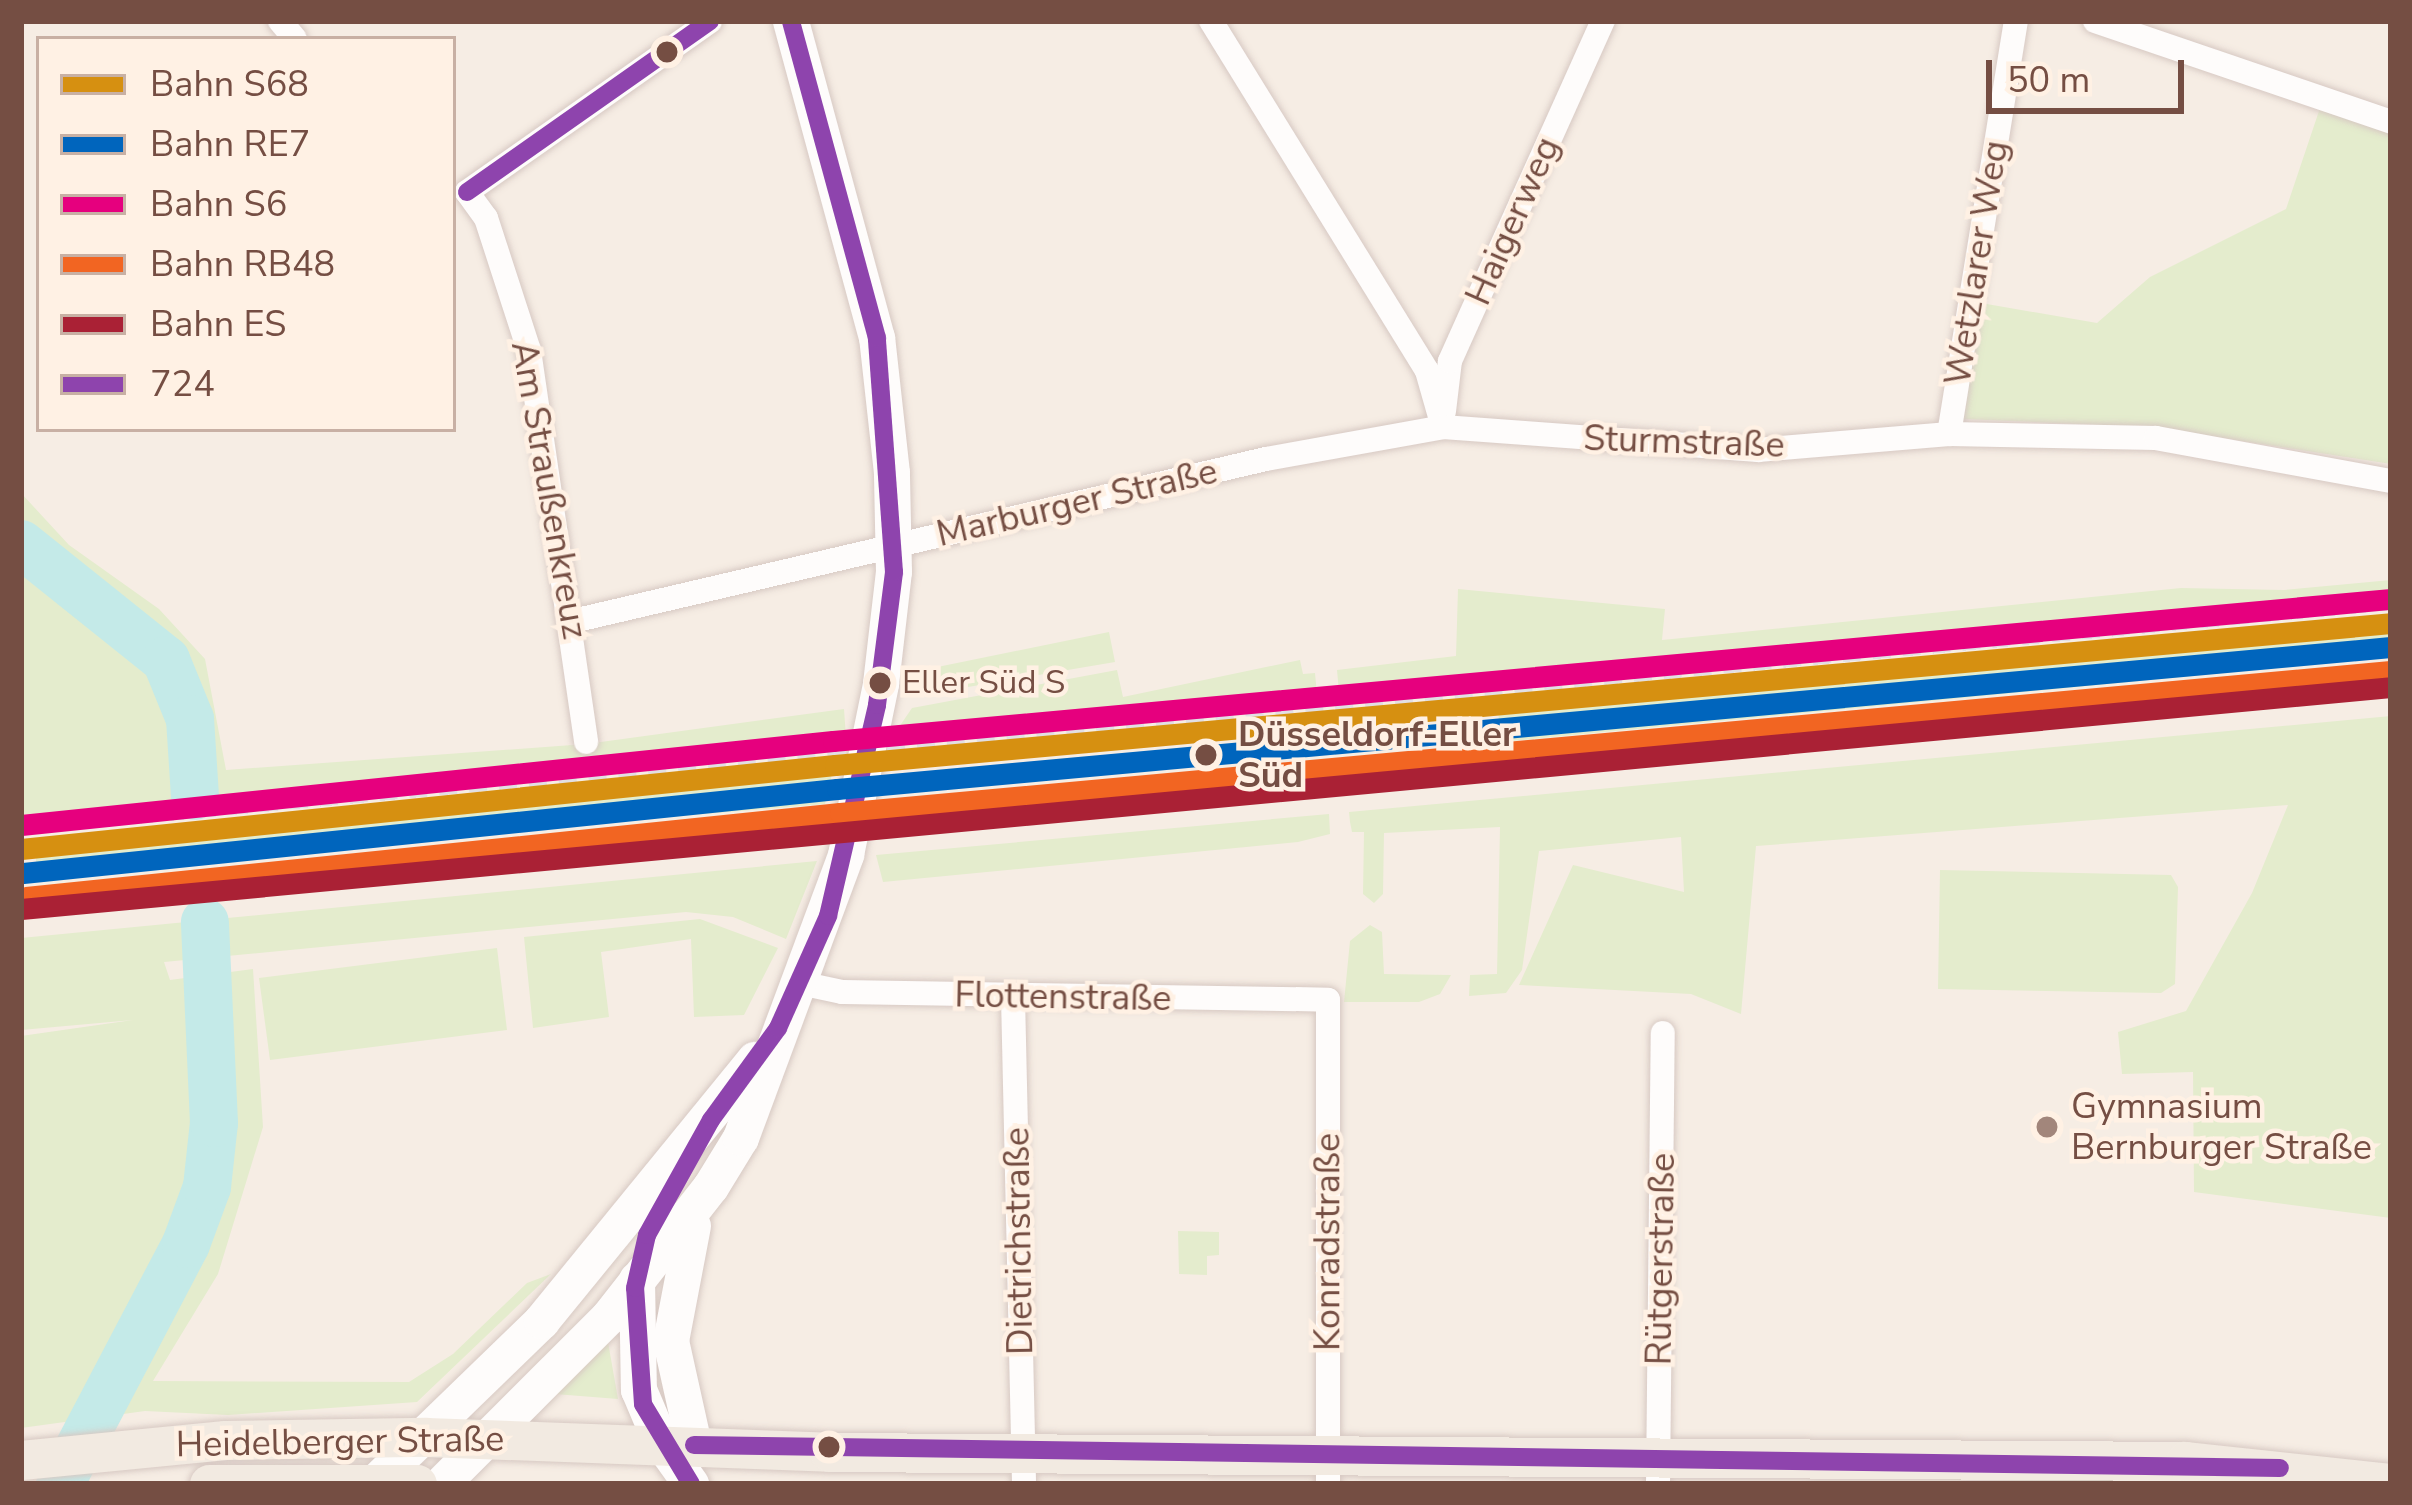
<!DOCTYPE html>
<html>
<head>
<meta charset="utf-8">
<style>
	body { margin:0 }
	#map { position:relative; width:2412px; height:1505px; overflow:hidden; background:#f6ede4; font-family:"Nunito Sans",sans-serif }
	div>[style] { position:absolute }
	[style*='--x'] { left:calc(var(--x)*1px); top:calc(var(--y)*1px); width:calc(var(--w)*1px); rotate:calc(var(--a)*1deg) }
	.green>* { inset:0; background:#e4eccd }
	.river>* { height:48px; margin:-24px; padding:0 24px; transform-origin:24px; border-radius:24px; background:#c4eae8 }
	.roads { filter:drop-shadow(0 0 3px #d7c9c3) drop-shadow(0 0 3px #d7c9c3) }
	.street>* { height:24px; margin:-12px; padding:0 12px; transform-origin:12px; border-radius:12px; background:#fefcfb }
	.secondary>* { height:36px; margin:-18px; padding:0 18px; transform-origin:18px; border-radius:18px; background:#fefcfb }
	.primary>* { height:39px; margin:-19.5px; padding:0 19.5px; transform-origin:19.5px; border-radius:19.5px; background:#f2eae1 }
	.rail>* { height:8px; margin-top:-4px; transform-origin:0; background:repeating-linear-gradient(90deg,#e2dfe3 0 18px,transparent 0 30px) }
	.bus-1>* { height:18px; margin:-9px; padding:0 9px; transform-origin:9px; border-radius:9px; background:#8e44ad }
	.rail-1>* { height:21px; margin:-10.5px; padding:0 10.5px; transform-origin:10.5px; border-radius:10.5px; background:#d69011 }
	.rail-2>* { height:21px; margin:-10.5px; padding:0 10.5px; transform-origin:10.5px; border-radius:10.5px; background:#0065bd }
	.rail-3>* { height:21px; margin:-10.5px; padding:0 10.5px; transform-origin:10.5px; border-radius:10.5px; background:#e6007e }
	.rail-4>* { height:21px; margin:-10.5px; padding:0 10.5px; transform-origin:10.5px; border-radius:10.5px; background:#f26522 }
	.rail-5>* { height:21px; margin:-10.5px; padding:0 10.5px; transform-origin:10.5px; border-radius:10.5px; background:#aa2135 }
	.dots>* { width:33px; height:33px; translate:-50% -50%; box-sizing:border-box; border:6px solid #fff1e4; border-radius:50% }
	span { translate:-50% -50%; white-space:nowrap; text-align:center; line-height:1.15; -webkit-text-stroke:9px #fff1e4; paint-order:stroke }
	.bus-label { font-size:33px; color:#754e43 }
	.left { translate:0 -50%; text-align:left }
	.street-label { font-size:36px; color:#754e43 }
	.stop-label { font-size:36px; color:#754e43; font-weight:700 }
	.poi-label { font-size:36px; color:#754e43 }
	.frame { position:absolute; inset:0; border:24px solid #754e43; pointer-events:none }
	.legend { position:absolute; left:36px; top:36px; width:420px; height:396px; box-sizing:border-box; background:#fff1e4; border:3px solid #c8b0a4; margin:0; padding:15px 21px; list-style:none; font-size:36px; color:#754e43 }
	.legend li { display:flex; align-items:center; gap:24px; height:60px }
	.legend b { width:60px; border:3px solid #c8b0a4 }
	.scale { position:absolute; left:1986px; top:60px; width:198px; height:54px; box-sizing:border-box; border:6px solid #754e43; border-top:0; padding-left:15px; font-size:36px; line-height:42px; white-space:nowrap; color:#754e43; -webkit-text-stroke:9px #fff1e4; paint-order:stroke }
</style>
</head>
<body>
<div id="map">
	<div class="green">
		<div style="clip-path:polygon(2320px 108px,2391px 132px,2391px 464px,2151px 427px,1964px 419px,1981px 303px,2097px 323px,2150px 277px,2286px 209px)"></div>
		<div style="clip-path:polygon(21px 493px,69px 545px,159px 609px,205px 659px,226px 770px,586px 744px,844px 709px,846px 737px,21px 822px)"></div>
		<div style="clip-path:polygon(2391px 580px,2391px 600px,1339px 692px,1337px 670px,1456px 656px,1458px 589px,1665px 609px,1662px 640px,2181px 588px,2284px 590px)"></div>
		<div style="clip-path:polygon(2391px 630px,2391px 657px,1501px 742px,1498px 710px)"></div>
		<div style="clip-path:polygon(1109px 632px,1115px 662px,909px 697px,913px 672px)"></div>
		<div style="clip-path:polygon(1300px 660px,1303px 674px,1315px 673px,1317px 694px,895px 733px,912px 708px,1117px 670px,1123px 697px)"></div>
		<div style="clip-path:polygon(2391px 716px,2391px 1218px,2194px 1192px,2193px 1072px,2122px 1074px,2118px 1032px,2186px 1011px,2252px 893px,2288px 805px,1756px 846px,1741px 1014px,1691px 994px,1519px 985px,1573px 865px,1684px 892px,1681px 837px,1539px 851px,1522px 970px,1506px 993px,1469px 996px,1470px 975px,1497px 974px,1500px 827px,1384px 833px,1383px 894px,1374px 903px,1363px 894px,1364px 832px,1352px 832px,1350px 822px,1349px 812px)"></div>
		<div style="clip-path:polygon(832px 774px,825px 804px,36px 870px,36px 857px)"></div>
		<div style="clip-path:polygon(1329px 814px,1330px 834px,1298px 842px,883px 882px,876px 855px)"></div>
		<div style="clip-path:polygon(817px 861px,786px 939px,733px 917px,686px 912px,164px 962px,170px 980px,253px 969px,263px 1127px,218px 1274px,153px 1381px,409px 1382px,453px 1354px,527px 1283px,551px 1274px,417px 1402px,228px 1415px,145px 1411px,21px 1428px,21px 1036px,133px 1020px,21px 1030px,21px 938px)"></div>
		<div style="clip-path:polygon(1940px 870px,2171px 875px,2178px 887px,2175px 984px,2161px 993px,1938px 989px)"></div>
		<div style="clip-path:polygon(700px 919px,778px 948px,744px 1015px,694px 1017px,691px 939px,601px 952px,609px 1017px,533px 1028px,524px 937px)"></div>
		<div style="clip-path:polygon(1370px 925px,1382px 932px,1384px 974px,1451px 975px,1440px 994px,1419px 1002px,1344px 1002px,1350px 941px)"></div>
		<div style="clip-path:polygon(497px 948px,507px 1030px,270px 1060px,259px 978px)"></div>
		<div style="clip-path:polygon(1178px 1231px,1219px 1232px,1219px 1255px,1207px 1256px,1207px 1275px,1179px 1274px)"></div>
		<div style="clip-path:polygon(608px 1342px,618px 1399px,555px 1394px)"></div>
		<div style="clip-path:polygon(2201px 1475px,2201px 1484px,1824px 1477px)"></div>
	</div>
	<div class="river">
		<div style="--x:21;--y:544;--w:186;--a:38.7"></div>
		<div style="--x:166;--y:660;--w:64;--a:67.9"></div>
		<div style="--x:190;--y:719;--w:77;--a:86.3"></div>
		<div style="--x:60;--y:1484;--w:271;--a:-62.3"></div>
		<div style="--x:186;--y:1244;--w:61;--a:-69.8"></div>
		<div style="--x:207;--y:1187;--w:64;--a:-83.8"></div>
		<div style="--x:214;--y:1123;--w:201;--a:-92.6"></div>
	</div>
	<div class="roads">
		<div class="street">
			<div style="--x:280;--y:21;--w:23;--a:50"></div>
			<div style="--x:1211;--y:21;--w:411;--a:58.3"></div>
			<div style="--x:1427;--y:371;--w:58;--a:74.1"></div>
			<div style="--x:2095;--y:21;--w:313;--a:18.8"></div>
			<div style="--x:467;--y:192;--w:32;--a:54"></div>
			<div style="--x:486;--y:218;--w:139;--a:72"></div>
			<div style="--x:529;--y:350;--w:396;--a:81.7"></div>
			<div style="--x:467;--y:192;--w:297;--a:-35.1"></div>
			<div style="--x:1444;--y:411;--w:50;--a:-83.2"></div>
			<div style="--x:1450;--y:361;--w:373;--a:-65.8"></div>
			<div style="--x:1949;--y:434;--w:418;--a:-80.8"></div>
			<div style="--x:573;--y:621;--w:712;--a:-13.16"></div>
			<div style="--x:1266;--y:459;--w:180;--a:-10.2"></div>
			<div style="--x:1443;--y:427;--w:316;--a:4.2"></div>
			<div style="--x:1758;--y:450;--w:192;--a:-4.8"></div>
			<div style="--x:1949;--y:434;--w:207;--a:1.1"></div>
			<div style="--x:2156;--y:438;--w:239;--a:10.4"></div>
			<div style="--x:800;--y:983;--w:43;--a:12.1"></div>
			<div style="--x:842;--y:992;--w:486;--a:0.9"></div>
			<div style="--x:1328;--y:1000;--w:484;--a:90"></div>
			<div style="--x:1013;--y:997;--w:487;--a:88.7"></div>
			<div style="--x:1658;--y:1484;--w:451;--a:-89.4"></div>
		</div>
		<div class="secondary">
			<div style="--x:693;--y:1226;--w:117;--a:100.8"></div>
			<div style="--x:671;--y:1341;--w:107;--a:77.5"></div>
			<div style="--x:637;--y:1280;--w:110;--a:89"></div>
			<div style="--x:639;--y:1390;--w:56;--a:67.1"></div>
			<div style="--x:661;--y:1442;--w:52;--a:54.5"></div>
			<div style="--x:374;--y:1484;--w:234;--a:-44.1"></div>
			<div style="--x:542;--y:1321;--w:337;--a:-50.8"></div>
			<div style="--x:442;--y:1484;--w:236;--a:-45"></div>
			<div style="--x:609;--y:1317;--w:165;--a:-51.9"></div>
			<div style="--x:711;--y:1187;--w:57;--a:-58.5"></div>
			<div style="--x:741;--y:1138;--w:302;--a:-69.6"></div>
			<div style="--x:846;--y:855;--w:175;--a:-78.4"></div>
			<div style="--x:881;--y:684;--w:113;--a:-83.4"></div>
			<div style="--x:894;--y:572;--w:99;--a:-91.2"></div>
			<div style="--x:892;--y:473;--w:136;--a:-96.3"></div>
			<div style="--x:877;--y:338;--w:328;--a:-105.2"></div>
		</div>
		<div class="primary">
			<div style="--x:21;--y:1460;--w:205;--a:-5.6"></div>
			<div style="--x:225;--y:1440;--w:201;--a:-0.9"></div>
			<div style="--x:426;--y:1437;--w:403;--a:2.1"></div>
			<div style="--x:829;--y:1452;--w:1356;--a:0.38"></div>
			<div style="--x:2185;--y:1461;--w:207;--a:6.1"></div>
			<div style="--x:209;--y:1484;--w:208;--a:0"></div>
		</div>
	</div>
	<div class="rail">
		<div style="--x:21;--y:831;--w:2381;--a:-5.42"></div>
	</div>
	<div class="bus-1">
		<div style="--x:467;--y:192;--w:297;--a:-35.1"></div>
		<div style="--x:694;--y:1445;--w:1586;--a:0.83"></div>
		<div style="--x:691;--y:1484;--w:93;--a:-121"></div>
		<div style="--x:643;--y:1404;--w:116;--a:-93.9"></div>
		<div style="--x:635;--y:1288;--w:54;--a:-77.2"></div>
		<div style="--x:647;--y:1235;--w:132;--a:-60.9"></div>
		<div style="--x:711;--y:1120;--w:114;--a:-53.9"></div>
		<div style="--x:778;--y:1028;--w:123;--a:-65.9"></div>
		<div style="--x:828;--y:916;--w:217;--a:-76.9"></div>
		<div style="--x:877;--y:705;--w:134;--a:-82.7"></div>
		<div style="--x:894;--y:572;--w:235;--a:-94.2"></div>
		<div style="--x:877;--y:338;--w:328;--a:-105.2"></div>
	</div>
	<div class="rail-1">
		<div style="--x:21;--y:849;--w:818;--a:-5.89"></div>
		<div style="--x:835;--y:765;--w:1562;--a:-5.21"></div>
	</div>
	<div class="rail-2">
		<div style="--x:23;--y:873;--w:818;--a:-5.89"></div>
		<div style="--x:837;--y:789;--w:1560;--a:-5.22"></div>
	</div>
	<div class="rail-3">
		<div style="--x:21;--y:825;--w:816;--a:-5.91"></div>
		<div style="--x:833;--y:741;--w:1562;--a:-5.21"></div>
	</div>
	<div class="rail-4">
		<div style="--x:26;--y:897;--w:818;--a:-5.89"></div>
		<div style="--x:840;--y:813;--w:1557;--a:-5.23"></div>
	</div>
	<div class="rail-5">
		<div style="--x:21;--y:909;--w:2380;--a:-5.35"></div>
	</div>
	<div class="dots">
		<div style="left:667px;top:52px;background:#754e43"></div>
		<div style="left:880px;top:683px;background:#754e43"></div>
		<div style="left:1206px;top:755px;background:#754e43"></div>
		<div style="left:2047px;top:1127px;background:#a2867b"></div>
		<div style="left:829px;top:1447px;background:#754e43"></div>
	</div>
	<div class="bus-label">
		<span class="left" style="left:902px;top:683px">Eller Süd S</span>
	</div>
	<div class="street-label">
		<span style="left:1513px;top:221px;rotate:-66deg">Haigerweg</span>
		<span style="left:1977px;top:263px;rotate:-81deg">Wetzlarer Weg</span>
		<span style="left:1684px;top:442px;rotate:2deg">Sturmstraße</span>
		<span style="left:549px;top:490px;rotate:80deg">Am Straußenkreuz</span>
		<span style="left:1077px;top:503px;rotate:-13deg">Marburger Straße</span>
		<span style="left:1063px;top:997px;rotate:1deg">Flottenstraße</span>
		<span style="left:1019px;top:1241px;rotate:-91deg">Dietrichstraße</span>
		<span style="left:1328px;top:1242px;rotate:-90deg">Konradstraße</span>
		<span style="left:1661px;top:1259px;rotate:-89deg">Rütgerstraße</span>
		<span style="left:340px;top:1442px;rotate:-1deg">Heidelberger Straße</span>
	</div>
	<div class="stop-label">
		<span class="left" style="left:1238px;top:755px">Düsseldorf-Eller<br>Süd</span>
	</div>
	<div class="poi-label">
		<span class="left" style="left:2071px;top:1127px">Gymnasium<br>Bernburger Straße</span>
	</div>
	<div class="frame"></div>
	<ul class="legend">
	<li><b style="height:15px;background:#d69011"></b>Bahn S68</li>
	<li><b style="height:15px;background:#0065bd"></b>Bahn RE7</li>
	<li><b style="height:15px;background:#e6007e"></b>Bahn S6</li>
	<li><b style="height:15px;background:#f26522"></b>Bahn RB48</li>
	<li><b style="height:15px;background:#aa2135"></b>Bahn ES</li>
	<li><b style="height:15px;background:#8e44ad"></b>724</li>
	</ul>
	<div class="scale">50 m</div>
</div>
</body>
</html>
